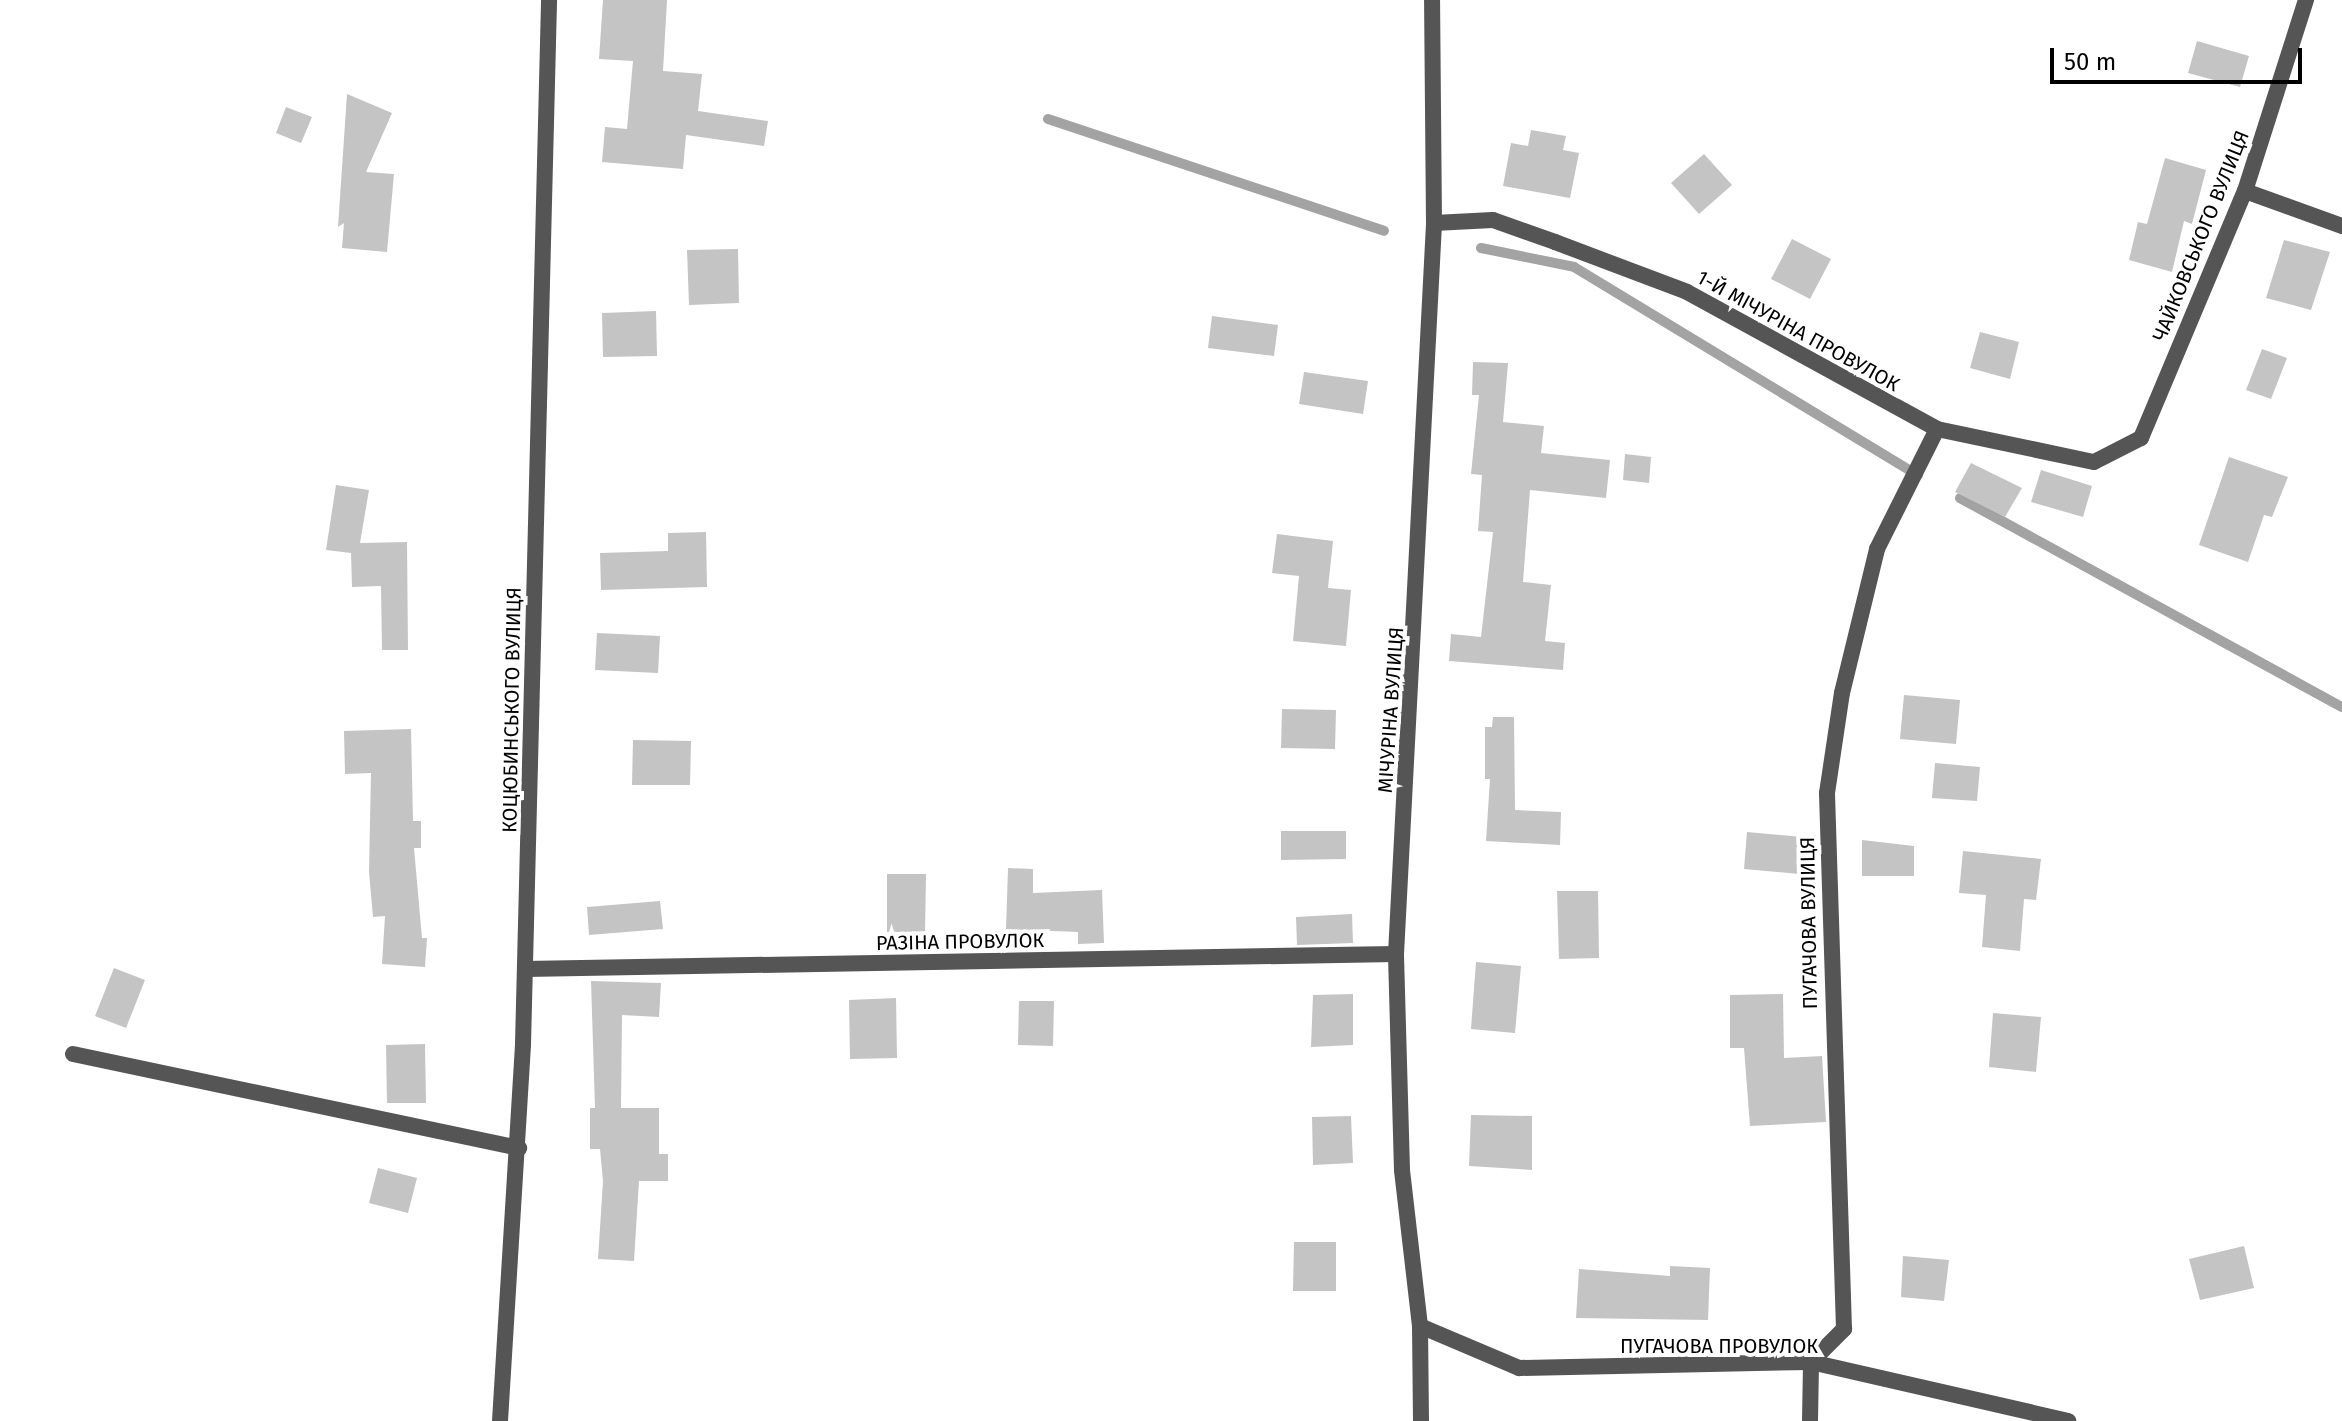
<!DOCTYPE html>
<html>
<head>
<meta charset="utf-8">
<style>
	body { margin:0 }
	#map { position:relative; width:2342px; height:1421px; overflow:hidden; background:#fff; font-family:"Fira Sans",sans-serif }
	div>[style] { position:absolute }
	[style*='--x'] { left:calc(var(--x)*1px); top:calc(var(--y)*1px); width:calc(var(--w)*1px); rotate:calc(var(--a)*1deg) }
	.stream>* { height:10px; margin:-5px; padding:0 5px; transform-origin:5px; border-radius:5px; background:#a3a3a3 }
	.building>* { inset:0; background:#c4c4c4 }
	.minor>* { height:16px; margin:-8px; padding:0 8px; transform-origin:8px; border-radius:8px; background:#555 }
	.tertiary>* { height:16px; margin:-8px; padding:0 8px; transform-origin:8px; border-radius:8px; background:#555 }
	span { translate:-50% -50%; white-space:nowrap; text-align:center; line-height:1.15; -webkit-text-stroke:8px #fff; paint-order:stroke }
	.street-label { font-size:20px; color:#000 }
	.scale { position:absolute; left:2050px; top:48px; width:252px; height:36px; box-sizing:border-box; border:4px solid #000; border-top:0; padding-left:10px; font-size:24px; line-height:28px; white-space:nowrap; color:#000; -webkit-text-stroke:6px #fff; paint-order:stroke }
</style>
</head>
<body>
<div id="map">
	<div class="stream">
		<div style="--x:1048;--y:119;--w:354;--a:18.4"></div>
		<div style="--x:1481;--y:248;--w:95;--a:11.5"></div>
		<div style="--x:1574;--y:267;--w:402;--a:31.2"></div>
		<div style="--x:1960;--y:498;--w:435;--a:28.7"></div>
	</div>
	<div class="building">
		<div style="clip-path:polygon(603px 0,667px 0,663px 71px,702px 74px,698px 111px,768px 121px,764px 146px,686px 135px,683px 169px,602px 162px,605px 127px,627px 129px,633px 61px,599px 59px)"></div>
		<div style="clip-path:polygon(2197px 41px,2249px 56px,2240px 87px,2188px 73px)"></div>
		<div style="clip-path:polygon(347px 94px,392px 113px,366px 172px,394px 174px,387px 252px,342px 248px,344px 223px,338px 227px)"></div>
		<div style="clip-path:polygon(286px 107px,312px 117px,301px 143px,276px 133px)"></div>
		<div style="clip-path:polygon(1531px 130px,1566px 136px,1563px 150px,1579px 153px,1570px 198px,1503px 186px,1511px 143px,1528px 146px)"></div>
		<div style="clip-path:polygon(1704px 154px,1732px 185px,1699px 214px,1671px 183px)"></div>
		<div style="clip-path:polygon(2165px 158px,2206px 170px,2192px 224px,2184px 221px,2172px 272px,2129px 260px,2138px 222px,2147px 224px)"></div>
		<div style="clip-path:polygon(1792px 239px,1831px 259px,1810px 299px,1771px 279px)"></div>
		<div style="clip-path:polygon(2284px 240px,2330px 252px,2311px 310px,2266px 298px)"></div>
		<div style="clip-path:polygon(738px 249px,739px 303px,689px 305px,687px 250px)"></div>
		<div style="clip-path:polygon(656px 311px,657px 356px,603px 357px,602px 313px)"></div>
		<div style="clip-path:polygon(1212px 316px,1278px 325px,1274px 356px,1208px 348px)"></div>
		<div style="clip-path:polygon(1980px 332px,2019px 342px,2010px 379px,1970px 368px)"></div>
		<div style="clip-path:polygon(2262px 349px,2287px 358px,2271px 399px,2246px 390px)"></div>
		<div style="clip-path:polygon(1473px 362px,1508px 363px,1503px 422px,1544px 426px,1541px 453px,1610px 460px,1606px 498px,1530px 490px,1523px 582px,1551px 585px,1545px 641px,1565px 643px,1563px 670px,1449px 661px,1451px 634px,1481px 637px,1493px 532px,1478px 531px,1482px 475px,1471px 474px,1479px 395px,1472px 395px)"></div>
		<div style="clip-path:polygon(1304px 372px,1368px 381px,1363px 414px,1299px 404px)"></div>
		<div style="clip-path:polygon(1625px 454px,1651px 457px,1649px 483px,1623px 480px)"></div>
		<div style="clip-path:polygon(2229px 457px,2288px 477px,2272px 517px,2264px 515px,2248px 562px,2199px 545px)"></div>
		<div style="clip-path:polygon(1971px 463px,2022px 488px,2005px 517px,1955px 492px)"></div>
		<div style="clip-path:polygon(2041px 470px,2092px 486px,2083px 517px,2031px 502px)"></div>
		<div style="clip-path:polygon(336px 485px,369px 490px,360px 543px,407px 542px,408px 650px,382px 650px,381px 586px,352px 587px,351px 553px,326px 550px)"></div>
		<div style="clip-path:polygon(706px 532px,707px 587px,601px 590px,600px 553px,668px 551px,668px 533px)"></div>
		<div style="clip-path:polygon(1277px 534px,1333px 541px,1328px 588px,1351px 590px,1346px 646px,1293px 641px,1299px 576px,1272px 573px)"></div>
		<div style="clip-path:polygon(597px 633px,660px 636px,658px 673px,595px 670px)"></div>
		<div style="clip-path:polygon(1904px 695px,1960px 700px,1956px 744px,1900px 739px)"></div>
		<div style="clip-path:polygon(1282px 709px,1336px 710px,1335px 749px,1281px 748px)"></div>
		<div style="clip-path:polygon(1493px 717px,1514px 717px,1515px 810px,1561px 812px,1560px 845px,1486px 841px,1490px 779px,1485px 779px,1485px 727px,1492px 727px)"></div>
		<div style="clip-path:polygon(411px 729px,413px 821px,421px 821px,421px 848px,414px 848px,422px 938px,427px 938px,425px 967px,382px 964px,385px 916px,373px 917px,369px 872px,371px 773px,345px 774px,344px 731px)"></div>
		<div style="clip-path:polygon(633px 740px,691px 741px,690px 785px,632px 785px)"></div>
		<div style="clip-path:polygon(1935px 763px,1980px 767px,1977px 801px,1932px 798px)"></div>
		<div style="clip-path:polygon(1281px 831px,1346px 831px,1346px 859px,1281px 860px)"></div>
		<div style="clip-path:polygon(1747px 832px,1813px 838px,1810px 875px,1744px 869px)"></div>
		<div style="clip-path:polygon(1862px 840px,1914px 846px,1914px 876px,1862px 876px)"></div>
		<div style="clip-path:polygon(1963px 851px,2041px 859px,2036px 900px,2024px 899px,2020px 951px,1982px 947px,1986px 895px,1959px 893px)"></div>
		<div style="clip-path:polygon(1008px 868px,1033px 869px,1033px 893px,1102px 890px,1104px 943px,1078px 944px,1078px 932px,1006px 929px)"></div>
		<div style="clip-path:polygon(887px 874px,926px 874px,925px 932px,887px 932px)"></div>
		<div style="clip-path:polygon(1557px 891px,1598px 891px,1599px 958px,1559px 959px)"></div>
		<div style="clip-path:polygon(660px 901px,663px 929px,589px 935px,587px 907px)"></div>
		<div style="clip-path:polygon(1352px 914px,1353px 943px,1297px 945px,1296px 917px)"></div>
		<div style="clip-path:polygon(1476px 962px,1521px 966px,1515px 1033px,1471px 1029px)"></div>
		<div style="clip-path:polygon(114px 968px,145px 980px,126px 1028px,95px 1016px)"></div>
		<div style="clip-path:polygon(591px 981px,661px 983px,659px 1017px,622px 1015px,621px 1108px,659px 1108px,659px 1154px,668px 1154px,668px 1181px,639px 1181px,634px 1261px,598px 1259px,603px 1181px,600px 1149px,590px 1149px,590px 1108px,595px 1108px)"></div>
		<div style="clip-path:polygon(1353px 994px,1353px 1045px,1311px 1047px,1313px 995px)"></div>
		<div style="clip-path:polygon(1783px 994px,1784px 1058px,1822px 1056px,1826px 1122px,1750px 1126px,1744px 1048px,1730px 1048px,1730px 995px)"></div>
		<div style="clip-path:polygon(896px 998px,897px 1058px,850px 1059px,849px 1000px)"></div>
		<div style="clip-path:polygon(1019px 1001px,1054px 1001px,1053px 1046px,1018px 1045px)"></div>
		<div style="clip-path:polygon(1993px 1013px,2041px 1017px,2036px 1072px,1989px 1067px)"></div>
		<div style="clip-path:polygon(425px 1044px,426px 1103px,387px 1103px,386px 1045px)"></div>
		<div style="clip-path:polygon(1471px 1115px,1532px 1116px,1532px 1170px,1469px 1166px)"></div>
		<div style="clip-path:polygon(1351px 1116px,1353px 1163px,1313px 1165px,1312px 1117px)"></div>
		<div style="clip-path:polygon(378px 1168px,417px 1178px,408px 1213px,369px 1203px)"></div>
		<div style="clip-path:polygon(1294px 1242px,1336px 1242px,1336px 1291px,1293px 1291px)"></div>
		<div style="clip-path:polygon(2244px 1246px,2254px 1288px,2200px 1300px,2189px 1259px)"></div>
		<div style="clip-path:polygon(1903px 1256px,1949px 1260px,1944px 1301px,1901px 1297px)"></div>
		<div style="clip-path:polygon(1670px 1266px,1710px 1268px,1708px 1320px,1576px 1318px,1579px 1269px,1670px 1276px)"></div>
	</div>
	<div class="minor">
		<div style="--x:2245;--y:191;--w:103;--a:19.8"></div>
		<div style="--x:1434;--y:223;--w:59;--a:-2.9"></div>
		<div style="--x:1493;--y:220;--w:66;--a:19.5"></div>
		<div style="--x:1555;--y:242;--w:141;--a:20.7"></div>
		<div style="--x:1687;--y:292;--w:285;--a:28.7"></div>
		<div style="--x:1937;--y:429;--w:160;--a:11.9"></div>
		<div style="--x:2094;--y:462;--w:53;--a:-27.1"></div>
		<div style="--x:2141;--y:438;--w:268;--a:-67.2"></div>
		<div style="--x:2245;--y:191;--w:201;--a:-72.3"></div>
		<div style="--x:525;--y:969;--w:871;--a:-0.99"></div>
		<div style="--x:73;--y:1054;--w:456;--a:11.9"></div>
		<div style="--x:1420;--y:1326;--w:108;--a:23"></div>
		<div style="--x:1519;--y:1368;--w:292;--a:-1.2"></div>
		<div style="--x:1811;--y:1362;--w:264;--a:12.9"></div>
		<div style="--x:1421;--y:1421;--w:95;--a:-90.6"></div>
		<div style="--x:1420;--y:1326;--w:157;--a:-96.6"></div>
		<div style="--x:1402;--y:1170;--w:216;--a:-91.6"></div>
		<div style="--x:1396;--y:954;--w:732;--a:-87.02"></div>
		<div style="--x:1434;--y:223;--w:223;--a:-90.5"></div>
		<div style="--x:1810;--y:1421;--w:59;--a:-89"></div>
		<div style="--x:1811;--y:1362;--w:47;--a:-45"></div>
		<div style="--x:1844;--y:1329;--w:536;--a:-91.82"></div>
		<div style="--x:1827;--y:793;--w:101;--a:-81.5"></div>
		<div style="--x:1842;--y:693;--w:148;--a:-76.3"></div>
		<div style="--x:1877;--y:549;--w:134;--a:-63.4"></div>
	</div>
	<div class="tertiary">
		<div style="--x:500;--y:1421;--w:378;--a:-86.5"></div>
		<div style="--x:523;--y:1044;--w:1044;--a:-88.57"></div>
	</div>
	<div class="street-label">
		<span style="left:2201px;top:236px;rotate:-68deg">ЧАЙКОВСЬКОГО ВУЛИЦЯ</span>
		<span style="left:1798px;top:331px;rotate:29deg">1-Й МІЧУРІНА ПРОВУЛОК</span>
		<span style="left:512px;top:710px;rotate:-89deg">КОЦЮБИНСЬКОГО ВУЛИЦЯ</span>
		<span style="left:1391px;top:710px;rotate:-86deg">МІЧУРІНА ВУЛИЦЯ</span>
		<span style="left:1809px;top:923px;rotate:-91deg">ПУГАЧОВА ВУЛИЦЯ</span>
		<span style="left:960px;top:942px;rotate:-1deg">РАЗІНА ПРОВУЛОК</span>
		<span style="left:1719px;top:1346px">ПУГАЧОВА ПРОВУЛОК</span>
	</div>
	<div class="scale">50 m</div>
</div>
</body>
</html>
